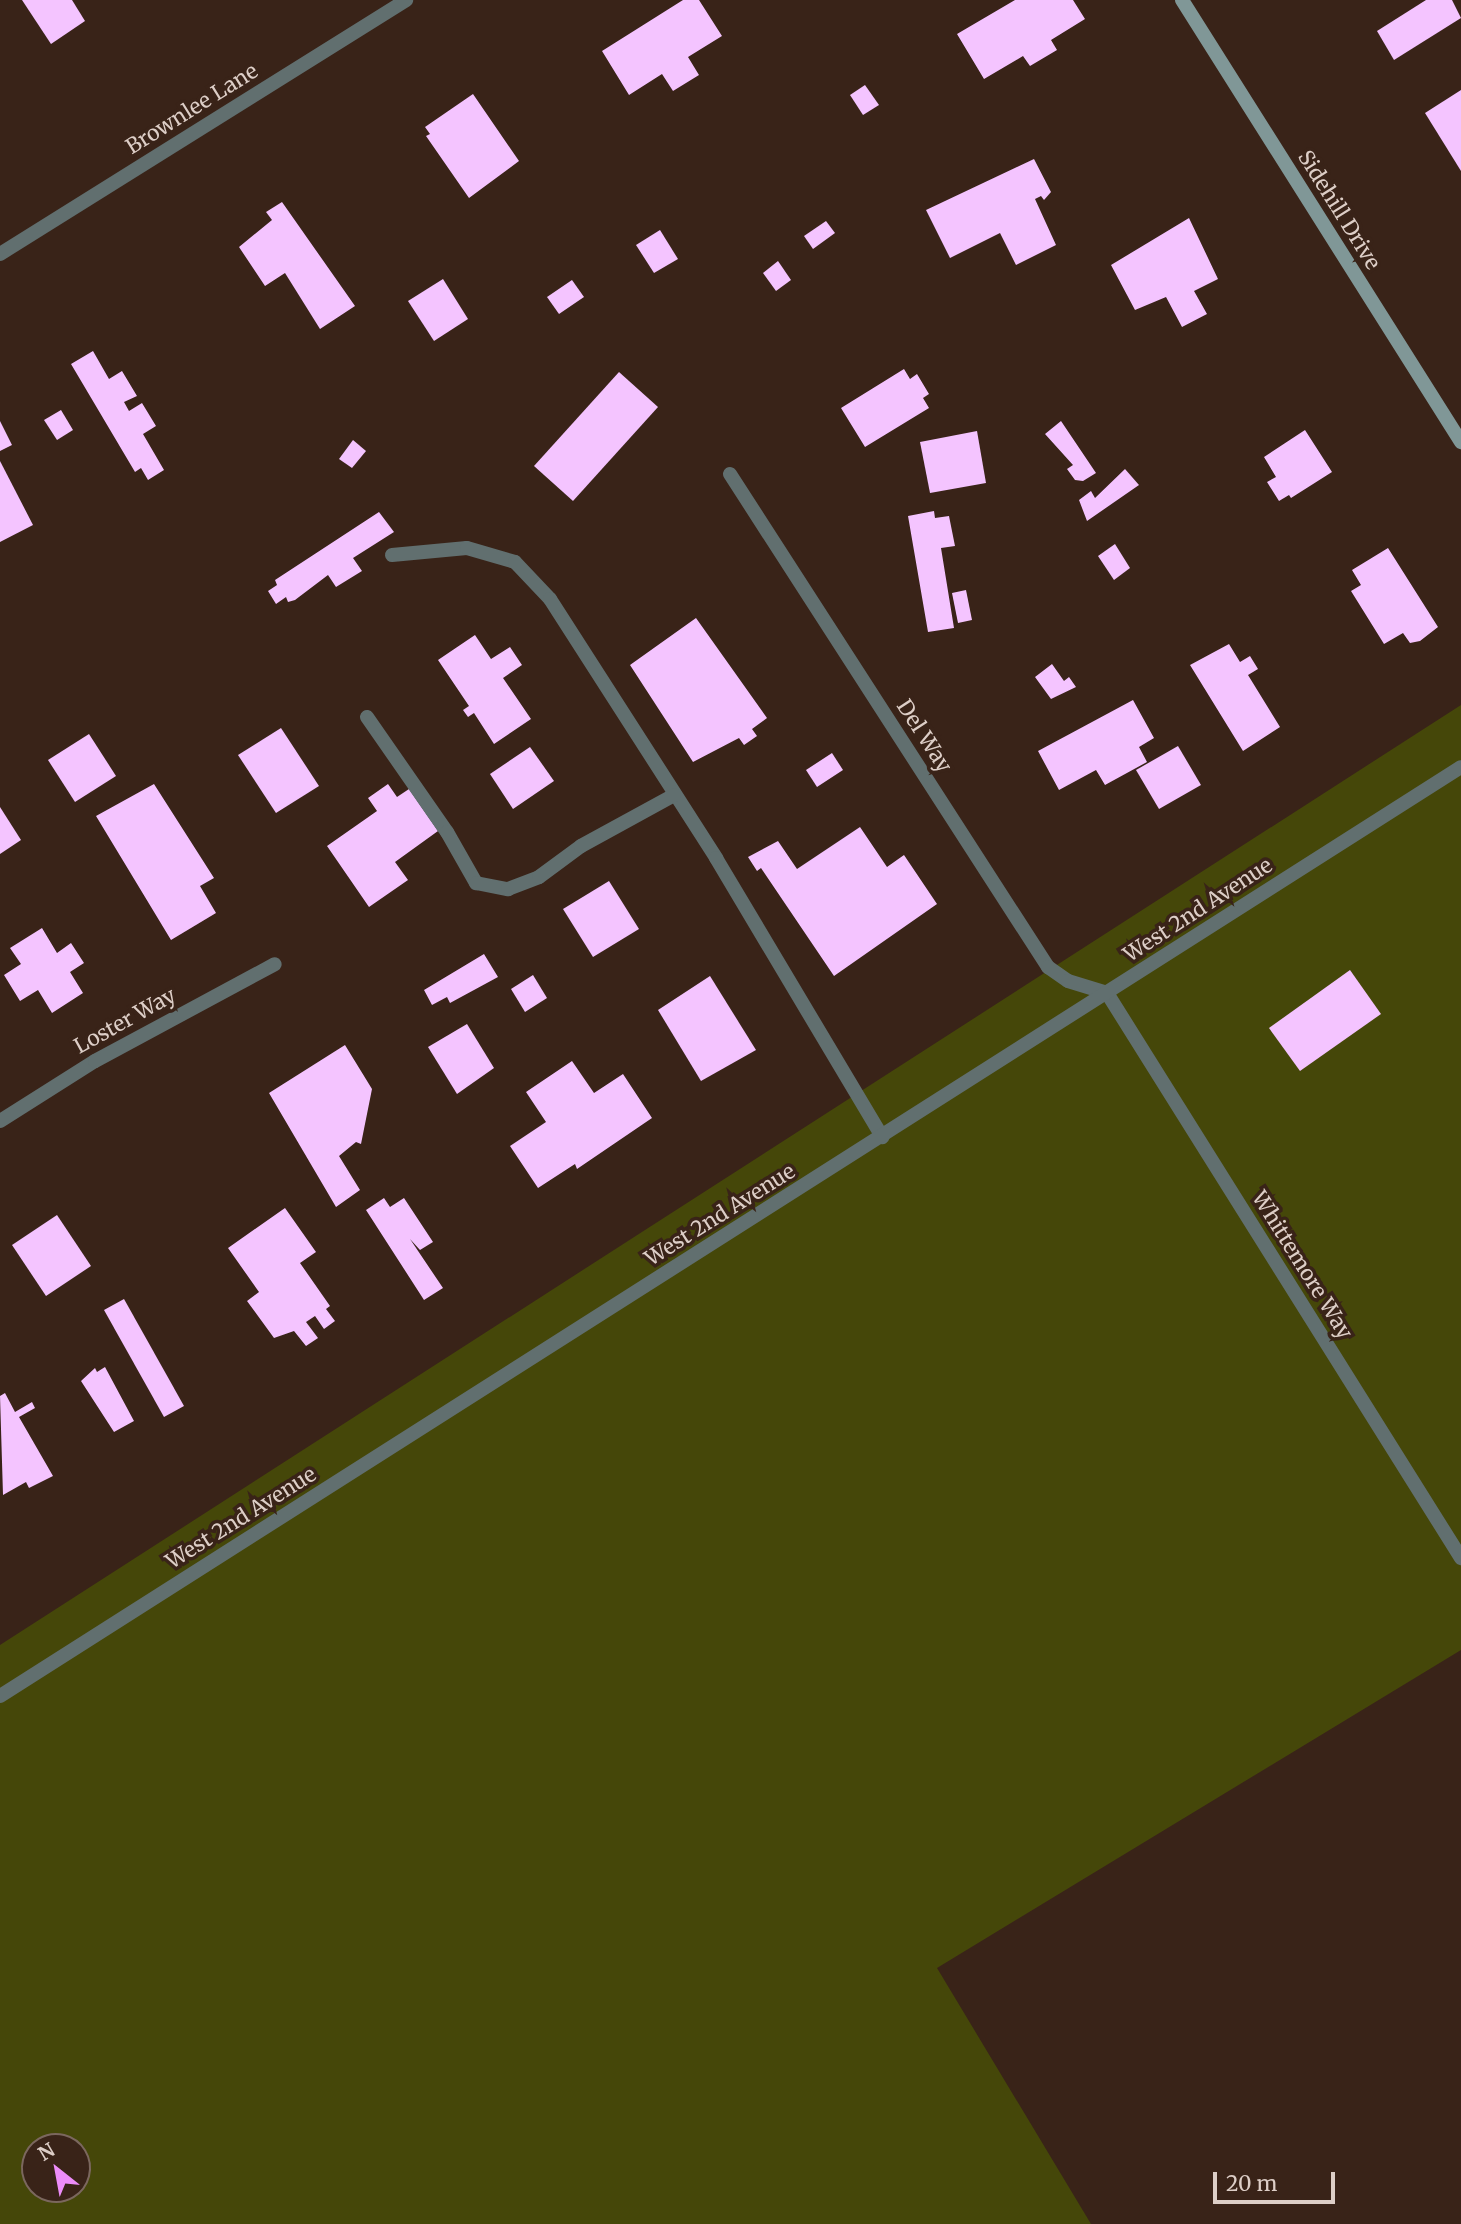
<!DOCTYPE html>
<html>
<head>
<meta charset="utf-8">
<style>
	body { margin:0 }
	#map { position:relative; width:1461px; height:2224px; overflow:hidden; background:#392318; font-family:Merriweather,serif }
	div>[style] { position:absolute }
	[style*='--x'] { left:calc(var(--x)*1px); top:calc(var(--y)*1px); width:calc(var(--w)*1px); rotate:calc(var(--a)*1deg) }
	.green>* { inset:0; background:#454709 }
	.building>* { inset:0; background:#f4c4ff }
	.lane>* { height:14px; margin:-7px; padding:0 7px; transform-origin:7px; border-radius:7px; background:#616f6f }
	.street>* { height:14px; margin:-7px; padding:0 7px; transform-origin:7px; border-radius:7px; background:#616f6f }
	.secondary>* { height:14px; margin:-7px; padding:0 7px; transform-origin:7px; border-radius:7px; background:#809797 }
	span { translate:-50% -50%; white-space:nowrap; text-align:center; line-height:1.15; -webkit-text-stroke:7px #392318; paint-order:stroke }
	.street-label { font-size:21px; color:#ddcec7 }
	.north { position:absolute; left:21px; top:2133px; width:70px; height:70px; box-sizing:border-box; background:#392318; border:2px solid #7b675e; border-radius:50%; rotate:329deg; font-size:19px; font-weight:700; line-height:28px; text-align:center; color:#ddcec7 }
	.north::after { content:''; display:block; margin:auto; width:24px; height:32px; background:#ed8cf9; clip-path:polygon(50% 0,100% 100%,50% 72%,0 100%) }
	.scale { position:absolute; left:1213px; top:2172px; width:122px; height:32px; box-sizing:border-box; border:4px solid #ddcec7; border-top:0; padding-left:9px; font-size:21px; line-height:24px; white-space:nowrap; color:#ddcec7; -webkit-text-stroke:5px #392318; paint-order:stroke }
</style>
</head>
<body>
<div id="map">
	<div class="green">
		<div style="clip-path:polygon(evenodd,1461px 705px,1461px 1650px,937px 1968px,1091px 2224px,0 2224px,0 1645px,1461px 705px,35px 2147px,77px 2147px,77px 2189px,35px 2189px,35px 2147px)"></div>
	</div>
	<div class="building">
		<div style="clip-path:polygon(22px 0,72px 0,85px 21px,51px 44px)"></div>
		<div style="clip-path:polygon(683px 0,699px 0,722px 36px,688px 57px,699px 75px,673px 91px,662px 74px,629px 95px,602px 51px)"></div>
		<div style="clip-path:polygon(1015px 0,1073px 0,1085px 19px,1051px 40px,1057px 50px,1030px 66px,1023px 56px,984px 79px,957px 34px)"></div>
		<div style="clip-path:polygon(1426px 0,1452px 0,1461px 18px,1394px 60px,1377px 31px)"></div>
		<div style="clip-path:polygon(865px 85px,879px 105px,863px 115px,850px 95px)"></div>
		<div style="clip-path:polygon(1461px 90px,1461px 171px,1425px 113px)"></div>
		<div style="clip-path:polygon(473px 94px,519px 161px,469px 198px,426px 136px,430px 134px,425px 127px)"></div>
		<div style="clip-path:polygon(1034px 159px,1051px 192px,1044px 200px,1041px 196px,1035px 199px,1056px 245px,1016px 265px,1000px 233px,950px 258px,926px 210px)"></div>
		<div style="clip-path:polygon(282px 202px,355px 306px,320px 329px,285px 273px,265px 286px,239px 247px,272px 220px,266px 212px)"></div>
		<div style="clip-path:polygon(1189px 218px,1218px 279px,1194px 291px,1207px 314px,1182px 327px,1166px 297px,1135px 310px,1111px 265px)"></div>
		<div style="clip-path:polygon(826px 221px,835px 233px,813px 249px,804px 236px)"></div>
		<div style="clip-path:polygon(660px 230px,678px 259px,654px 273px,636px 245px)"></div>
		<div style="clip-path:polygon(778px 261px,791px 280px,776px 291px,763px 273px)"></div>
		<div style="clip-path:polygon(443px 279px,468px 319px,434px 341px,408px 301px)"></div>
		<div style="clip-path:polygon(572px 280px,584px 297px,559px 314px,547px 297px)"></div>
		<div style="clip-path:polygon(93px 351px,109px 379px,122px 371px,137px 396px,124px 402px,129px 411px,142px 403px,156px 426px,143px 434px,164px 470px,148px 480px,141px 468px,135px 472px,71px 364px)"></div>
		<div style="clip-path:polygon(904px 369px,910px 379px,917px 374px,929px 394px,923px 398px,929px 408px,865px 447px,841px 408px)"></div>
		<div style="clip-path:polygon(619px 372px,658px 407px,573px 501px,534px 466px)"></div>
		<div style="clip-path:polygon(61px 410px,73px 430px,57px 440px,44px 420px)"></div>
		<div style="clip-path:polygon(0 421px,12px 445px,0 451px)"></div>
		<div style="clip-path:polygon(1061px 421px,1096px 473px,1083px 481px,1075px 480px,1067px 469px,1073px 465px,1045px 434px)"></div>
		<div style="clip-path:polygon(1305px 430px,1332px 472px,1291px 498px,1289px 495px,1279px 501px,1267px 482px,1276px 477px,1264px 457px)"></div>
		<div style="clip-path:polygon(977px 431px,986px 483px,930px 493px,920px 442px)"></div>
		<div style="clip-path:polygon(353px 440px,366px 451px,352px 468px,339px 459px)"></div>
		<div style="clip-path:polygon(0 461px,33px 525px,0 542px)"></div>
		<div style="clip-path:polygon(1125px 469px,1139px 485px,1087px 521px,1079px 500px,1091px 491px,1095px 498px)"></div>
		<div style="clip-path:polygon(934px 511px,935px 518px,949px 516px,955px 546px,941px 548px,954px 628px,928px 632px,908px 516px)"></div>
		<div style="clip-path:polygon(379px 512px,394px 532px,353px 558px,362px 571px,336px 587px,328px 575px,295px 600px,288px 602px,286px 597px,276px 604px,268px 591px,277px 585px,275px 580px)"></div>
		<div style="clip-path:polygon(1115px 544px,1130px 568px,1114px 580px,1098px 556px)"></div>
		<div style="clip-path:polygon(1388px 548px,1438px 627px,1420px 641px,1410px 643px,1403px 633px,1384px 644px,1351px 591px,1361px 585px,1352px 570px)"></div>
		<div style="clip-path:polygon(966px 590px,972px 620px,958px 623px,952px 593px)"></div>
		<div style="clip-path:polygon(696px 618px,767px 718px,752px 729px,757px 736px,744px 745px,739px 738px,693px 762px,630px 665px)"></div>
		<div style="clip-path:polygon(475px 635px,491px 659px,510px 647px,522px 665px,503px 678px,531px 719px,494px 744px,474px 713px,468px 717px,463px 710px,469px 706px,438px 660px)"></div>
		<div style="clip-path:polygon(1229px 644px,1240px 662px,1250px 656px,1258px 669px,1248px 675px,1280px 727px,1243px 751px,1190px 665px)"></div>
		<div style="clip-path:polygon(1052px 664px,1064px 681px,1069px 677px,1076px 687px,1051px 699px,1035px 677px)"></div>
		<div style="clip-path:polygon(1133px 700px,1154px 738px,1139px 747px,1147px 762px,1105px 785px,1096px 770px,1059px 790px,1038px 751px)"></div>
		<div style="clip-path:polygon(281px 728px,319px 786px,276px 813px,238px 755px)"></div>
		<div style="clip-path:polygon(89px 734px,116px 776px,75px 802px,48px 760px)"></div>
		<div style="clip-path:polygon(1178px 746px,1201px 785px,1159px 809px,1136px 770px)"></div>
		<div style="clip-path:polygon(530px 747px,554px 781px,513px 809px,490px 774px)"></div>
		<div style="clip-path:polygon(832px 753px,843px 770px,817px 787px,806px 770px)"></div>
		<div style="clip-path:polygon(154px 784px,214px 878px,200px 886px,216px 913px,171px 940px,96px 816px)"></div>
		<div style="clip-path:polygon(388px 784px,397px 797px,409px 789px,438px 831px,395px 862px,408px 880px,369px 907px,327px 846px,377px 811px,368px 798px)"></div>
		<div style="clip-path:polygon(0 807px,21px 840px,0 854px)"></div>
		<div style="clip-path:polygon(860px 827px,887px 867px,904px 855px,937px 904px,834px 976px,761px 868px,757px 871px,748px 857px,778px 841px,797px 869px)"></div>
		<div style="clip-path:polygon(609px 881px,639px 929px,593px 957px,563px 909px)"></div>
		<div style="clip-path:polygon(42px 928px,57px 953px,71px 943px,84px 963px,70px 972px,83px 993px,52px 1013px,38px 990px,20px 1001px,4px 975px,21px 964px,10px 948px)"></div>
		<div style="clip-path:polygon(484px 954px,498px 977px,450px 1003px,447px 997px,432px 1005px,424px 990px)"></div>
		<div style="clip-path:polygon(1350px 970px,1381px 1014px,1300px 1071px,1269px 1028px)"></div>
		<div style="clip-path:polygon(533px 975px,547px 998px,525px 1012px,511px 989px)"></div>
		<div style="clip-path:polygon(710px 976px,756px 1050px,701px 1081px,658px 1010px)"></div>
		<div style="clip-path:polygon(467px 1024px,494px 1068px,457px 1094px,428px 1047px)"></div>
		<div style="clip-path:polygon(345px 1045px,372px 1089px,361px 1144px,356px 1142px,339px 1156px,360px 1190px,336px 1207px,269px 1093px)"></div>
		<div style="clip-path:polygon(572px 1061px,594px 1093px,623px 1074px,652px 1118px,577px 1169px,575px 1164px,538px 1188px,510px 1146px,546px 1122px,526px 1092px)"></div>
		<div style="clip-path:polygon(384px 1198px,390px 1207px,404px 1198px,433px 1242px,420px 1250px,410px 1239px,443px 1288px,424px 1300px,366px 1210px)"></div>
		<div style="clip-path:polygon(285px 1208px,316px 1252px,300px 1263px,330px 1306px,326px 1309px,335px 1321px,324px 1329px,315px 1316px,306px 1322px,318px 1338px,306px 1346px,294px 1331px,274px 1338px,247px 1301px,259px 1292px,228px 1248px)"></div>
		<div style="clip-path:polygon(57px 1215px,91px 1266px,46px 1296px,12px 1245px)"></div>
		<div style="clip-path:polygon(124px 1299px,184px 1406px,164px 1417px,104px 1310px)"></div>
		<div style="clip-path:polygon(105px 1367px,134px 1421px,114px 1432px,81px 1381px,95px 1368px,97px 1372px)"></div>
		<div style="clip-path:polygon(5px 1393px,15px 1412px,32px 1402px,35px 1408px,19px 1417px,53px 1476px,29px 1488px,26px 1482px,3px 1495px,0 1396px)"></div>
	</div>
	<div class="lane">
		<div style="--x:730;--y:474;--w:587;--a:57.18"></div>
		<div style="--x:1048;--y:967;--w:24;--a:35"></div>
		<div style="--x:1068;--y:981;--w:41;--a:17.1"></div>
		<div style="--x:392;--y:555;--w:75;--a:-5.3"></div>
		<div style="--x:467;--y:548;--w:50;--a:16.3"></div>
		<div style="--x:515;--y:562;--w:51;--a:46.6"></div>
		<div style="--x:550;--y:599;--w:308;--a:57.3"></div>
		<div style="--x:716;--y:858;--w:325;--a:59.2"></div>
		<div style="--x:367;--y:717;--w:140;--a:55.2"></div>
		<div style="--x:447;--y:832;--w:59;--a:60.4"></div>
		<div style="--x:476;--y:883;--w:33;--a:11"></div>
		<div style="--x:508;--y:889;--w:33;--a:-21"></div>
		<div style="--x:539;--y:877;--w:52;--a:-36.4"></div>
		<div style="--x:581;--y:846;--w:106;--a:-28.7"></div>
	</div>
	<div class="street">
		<div style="--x:0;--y:254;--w:479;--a:-32"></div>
		<div style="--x:1107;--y:993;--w:667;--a:57.93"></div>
		<div style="--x:0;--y:1121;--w:112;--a:-32.3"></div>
		<div style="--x:95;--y:1061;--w:204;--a:-28.3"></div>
		<div style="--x:0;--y:1696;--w:1731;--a:-32.45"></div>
	</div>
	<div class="secondary">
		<div style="--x:1182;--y:0;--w:523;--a:57.74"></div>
	</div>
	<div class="street-label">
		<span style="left:192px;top:109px;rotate:-32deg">Brownlee Lane</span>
		<span style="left:1339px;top:210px;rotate:58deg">Sidehill Drive</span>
		<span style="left:924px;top:736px;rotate:57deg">Del Way</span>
		<span style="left:1198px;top:910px;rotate:-33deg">West 2nd Avenue</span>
		<span style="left:125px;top:1021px;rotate:-29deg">Loster Way</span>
		<span style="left:720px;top:1215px;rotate:-32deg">West 2nd Avenue</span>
		<span style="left:1302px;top:1265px;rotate:58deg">Whittemore Way</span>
		<span style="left:241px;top:1518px;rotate:-32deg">West 2nd Avenue</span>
	</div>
	<div class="north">N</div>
	<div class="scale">20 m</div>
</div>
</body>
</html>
